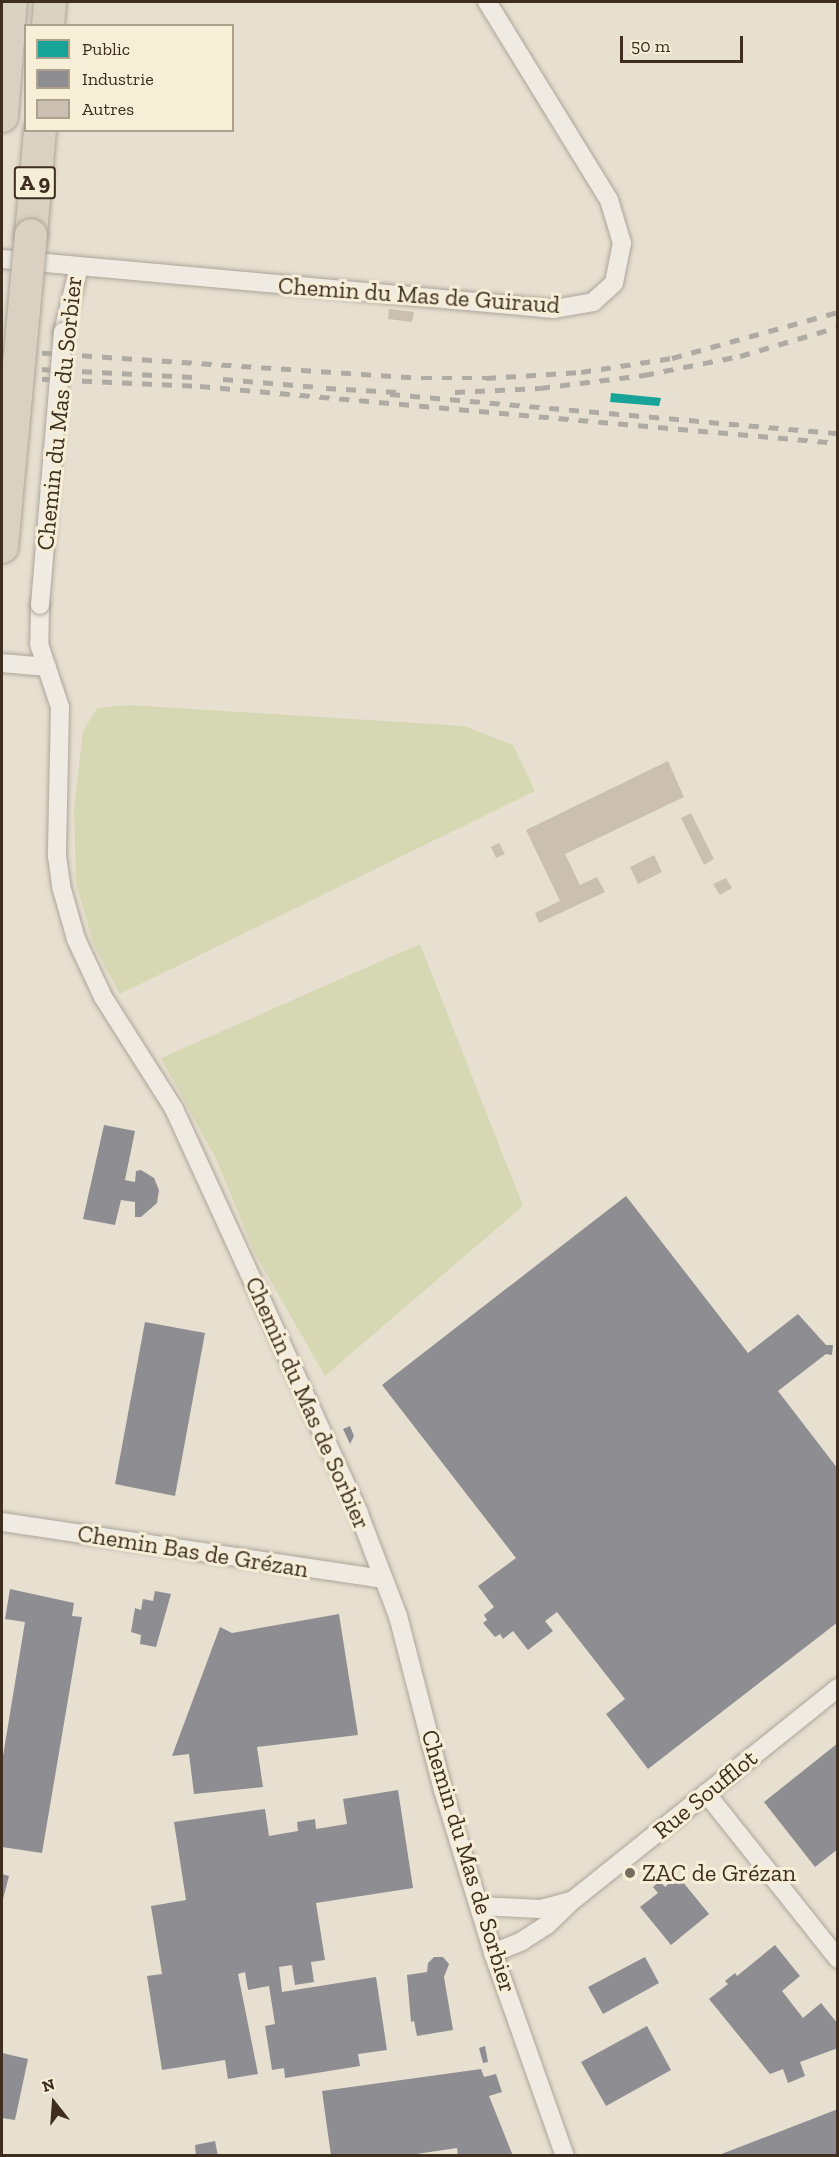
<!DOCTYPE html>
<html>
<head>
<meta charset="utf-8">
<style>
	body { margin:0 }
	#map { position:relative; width:839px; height:2157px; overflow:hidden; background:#e7e0d1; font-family:"Zilla Slab",serif }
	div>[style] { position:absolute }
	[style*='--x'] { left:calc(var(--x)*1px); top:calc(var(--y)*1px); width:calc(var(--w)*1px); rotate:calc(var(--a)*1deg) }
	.green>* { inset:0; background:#d6d7b3 }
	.public>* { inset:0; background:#17a398 }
	.industry>* { inset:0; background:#8d8d92 }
	.building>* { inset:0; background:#cbbfb2 }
	.roads { filter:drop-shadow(0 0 2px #ada599) drop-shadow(0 0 2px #ada599) }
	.street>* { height:18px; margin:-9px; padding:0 9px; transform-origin:9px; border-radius:9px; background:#efebe3 }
	.highway>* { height:32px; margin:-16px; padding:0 16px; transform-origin:16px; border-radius:16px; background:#dad1c2 }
	.rail>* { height:4.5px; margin-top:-2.25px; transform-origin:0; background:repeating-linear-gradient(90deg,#afaaa2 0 10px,transparent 0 20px) }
	.bridges { filter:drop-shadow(0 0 2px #ada599) drop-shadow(0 0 2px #ada599) }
	.street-bridge>* { height:18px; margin:-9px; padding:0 9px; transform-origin:9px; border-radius:9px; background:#efebe3 }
	.highway-bridge>* { height:32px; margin:-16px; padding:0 16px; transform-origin:16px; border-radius:16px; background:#dad1c2 }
	.dots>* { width:16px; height:16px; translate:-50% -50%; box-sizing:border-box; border:3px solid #f7eed8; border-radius:50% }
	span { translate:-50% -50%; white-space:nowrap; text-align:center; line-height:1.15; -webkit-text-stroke:6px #f7eed8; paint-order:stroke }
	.shield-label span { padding:2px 4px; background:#f7eed8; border:2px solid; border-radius:4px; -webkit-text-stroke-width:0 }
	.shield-label { font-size:22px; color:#3d2e20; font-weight:700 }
	.street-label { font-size:24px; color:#3d2e20 }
	.poi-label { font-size:24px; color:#3d2e20 }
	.left { translate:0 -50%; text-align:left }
	.frame { position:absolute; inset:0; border:3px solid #3d2e20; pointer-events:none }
	.legend { position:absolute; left:24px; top:24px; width:210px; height:108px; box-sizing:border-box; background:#f7eed8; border:2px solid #ada18e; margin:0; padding:8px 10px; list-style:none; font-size:18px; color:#3d2e20 }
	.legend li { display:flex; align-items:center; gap:12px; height:30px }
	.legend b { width:30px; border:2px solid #ada18e }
	.north { position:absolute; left:24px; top:2073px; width:60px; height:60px; -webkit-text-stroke:4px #f7eed8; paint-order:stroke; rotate:343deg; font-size:16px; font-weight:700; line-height:24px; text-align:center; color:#3d2e20 }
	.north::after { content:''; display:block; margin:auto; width:21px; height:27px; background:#3d2e20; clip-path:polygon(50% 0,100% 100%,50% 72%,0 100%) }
	.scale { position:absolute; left:620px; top:36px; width:123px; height:27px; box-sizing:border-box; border:3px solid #3d2e20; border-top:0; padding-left:8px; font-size:18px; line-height:21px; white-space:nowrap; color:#3d2e20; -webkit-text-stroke:4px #f7eed8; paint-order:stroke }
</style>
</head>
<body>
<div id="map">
	<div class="green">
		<div style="clip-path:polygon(129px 705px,464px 726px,513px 745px,535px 791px,120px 994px,94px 946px,76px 883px,74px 809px,83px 731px,97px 708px)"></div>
		<div style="clip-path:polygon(420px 944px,523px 1206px,325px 1376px,255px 1254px,217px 1161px,161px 1058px)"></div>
	</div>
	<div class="public">
		<div style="clip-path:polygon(611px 393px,661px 398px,659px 406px,610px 402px)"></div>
	</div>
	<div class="industry">
		<div style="clip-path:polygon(104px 1125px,135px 1131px,125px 1180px,135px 1182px,136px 1171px,141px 1170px,154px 1178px,159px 1190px,157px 1203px,141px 1217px,135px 1217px,135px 1202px,121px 1200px,115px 1225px,83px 1219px)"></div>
		<div style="clip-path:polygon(626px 1196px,748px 1353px,798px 1314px,826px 1345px,833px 1345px,832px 1355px,826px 1354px,778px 1391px,838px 1469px,838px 1622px,648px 1769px,606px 1714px,625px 1699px,557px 1612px,545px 1621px,553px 1631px,528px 1650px,513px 1631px,503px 1639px,500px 1634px,495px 1637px,483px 1623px,487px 1620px,484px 1615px,494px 1607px,478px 1586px,516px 1558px,382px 1385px)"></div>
		<div style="clip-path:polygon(145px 1322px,205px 1333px,175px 1496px,115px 1484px)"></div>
		<div style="clip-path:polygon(350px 1426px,354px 1436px,350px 1444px,343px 1429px)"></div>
		<div style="clip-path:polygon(10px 1589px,74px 1603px,72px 1616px,82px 1617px,42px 1853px,2px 1847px,2px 1762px,25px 1622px,5px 1619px)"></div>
		<div style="clip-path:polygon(155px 1591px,171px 1594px,156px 1647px,140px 1644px,141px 1635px,131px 1632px,135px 1608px,141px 1610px,143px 1599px,153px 1601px)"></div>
		<div style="clip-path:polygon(339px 1614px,358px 1735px,257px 1747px,263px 1787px,194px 1794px,189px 1754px,172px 1756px,220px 1627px,232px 1633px)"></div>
		<div style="clip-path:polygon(838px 1743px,838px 1849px,815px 1867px,764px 1802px)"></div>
		<div style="clip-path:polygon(398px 1790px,413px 1888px,316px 1903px,325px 1960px,311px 1962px,314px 1982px,295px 1985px,292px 1965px,279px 1967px,282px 1992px,376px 1977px,387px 2050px,358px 2054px,360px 2066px,285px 2078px,284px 2068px,272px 2070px,265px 2026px,275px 2024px,269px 1986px,248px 1990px,245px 1972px,238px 1974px,258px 2074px,228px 2079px,225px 2060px,162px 2070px,147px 1976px,162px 1974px,151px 1906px,186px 1900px,174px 1822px,265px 1809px,269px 1836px,298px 1831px,297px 1822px,315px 1819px,316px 1829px,347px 1824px,343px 1799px)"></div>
		<div style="clip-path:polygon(2px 1874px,9px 1876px,2px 1903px)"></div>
		<div style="clip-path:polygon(678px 1876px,709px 1914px,671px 1945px,640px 1907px,658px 1893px,653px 1887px,660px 1881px,665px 1887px)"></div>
		<div style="clip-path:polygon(775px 1945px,800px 1976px,782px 1991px,803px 2018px,821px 2003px,838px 2024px,838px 2048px,800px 2062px,805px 2076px,788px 2083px,783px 2069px,770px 2074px,709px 1999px,728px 1984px,725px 1981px,735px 1973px,737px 1976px)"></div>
		<div style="clip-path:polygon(434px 1957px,443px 1957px,449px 1964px,444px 1977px,453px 2030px,417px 2036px,414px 2021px,411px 2022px,407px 1975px,427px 1972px,428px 1963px)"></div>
		<div style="clip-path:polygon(645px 1957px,659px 1983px,603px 2014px,588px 1987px)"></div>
		<div style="clip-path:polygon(647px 2026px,671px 2070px,606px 2106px,581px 2062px)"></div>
		<div style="clip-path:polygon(485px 2046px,488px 2062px,483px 2063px,479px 2048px)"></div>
		<div style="clip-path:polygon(2px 2053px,28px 2059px,15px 2120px,2px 2118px)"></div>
		<div style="clip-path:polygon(481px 2069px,484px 2077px,496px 2074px,502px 2092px,489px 2096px,513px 2156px,458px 2156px,457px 2148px,403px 2156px,331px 2156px,322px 2091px)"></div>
		<div style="clip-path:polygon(838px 2109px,838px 2156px,719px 2156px,719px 2155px)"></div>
		<div style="clip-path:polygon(215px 2141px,218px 2156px,196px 2156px,195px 2145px)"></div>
	</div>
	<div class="building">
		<div style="clip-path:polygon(389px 309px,414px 312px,412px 322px,388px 319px)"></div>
		<div style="clip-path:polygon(668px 761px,684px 797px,565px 854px,580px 885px,597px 877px,605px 892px,539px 923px,535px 913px,560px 901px,526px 830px)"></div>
		<div style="clip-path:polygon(691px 813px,714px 859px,704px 865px,681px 818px)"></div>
		<div style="clip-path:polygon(499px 843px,505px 854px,496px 858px,491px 847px)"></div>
		<div style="clip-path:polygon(654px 855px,662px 872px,638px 884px,630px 867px)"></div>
		<div style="clip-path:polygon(726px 878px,732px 888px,720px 895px,713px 884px)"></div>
	</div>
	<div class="roads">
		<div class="street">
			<div style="--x:2;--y:259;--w:554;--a:5.18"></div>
			<div style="--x:554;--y:309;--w:40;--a:-10"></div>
			<div style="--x:593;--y:302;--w:28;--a:-42"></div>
			<div style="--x:614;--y:283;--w:41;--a:-78.7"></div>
			<div style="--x:622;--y:243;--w:45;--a:-106.8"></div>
			<div style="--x:609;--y:200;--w:233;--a:-121.6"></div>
			<div style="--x:63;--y:332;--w:67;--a:-76.2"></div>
			<div style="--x:40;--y:605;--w:39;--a:91"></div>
			<div style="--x:39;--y:644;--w:66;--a:71.6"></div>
			<div style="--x:60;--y:707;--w:149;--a:91.2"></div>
			<div style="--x:57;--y:856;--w:30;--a:82"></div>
			<div style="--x:61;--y:886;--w:55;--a:74.2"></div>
			<div style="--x:76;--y:939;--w:64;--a:65"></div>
			<div style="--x:103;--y:997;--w:133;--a:57.6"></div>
			<div style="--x:174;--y:1109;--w:445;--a:65.4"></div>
			<div style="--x:359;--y:1514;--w:109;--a:69.1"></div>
			<div style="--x:398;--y:1616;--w:180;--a:75.5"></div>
			<div style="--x:443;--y:1790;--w:170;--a:72.9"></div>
			<div style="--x:493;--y:1953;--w:215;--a:70.5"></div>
			<div style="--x:2;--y:663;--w:45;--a:5.1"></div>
			<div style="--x:2;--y:1522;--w:386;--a:8.5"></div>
			<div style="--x:706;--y:1793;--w:212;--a:51.5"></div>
			<div style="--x:479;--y:1906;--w:62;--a:2.8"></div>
			<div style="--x:541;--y:1909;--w:30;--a:-15"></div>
			<div style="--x:493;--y:1953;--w:31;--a:-22"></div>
			<div style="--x:522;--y:1941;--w:31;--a:-33"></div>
			<div style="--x:548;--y:1924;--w:33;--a:-44"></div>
			<div style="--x:572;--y:1901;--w:341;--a:-38.7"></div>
		</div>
		<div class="highway">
			<div style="--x:48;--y:26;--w:24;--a:-85"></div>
			<div style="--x:2;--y:116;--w:114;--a:-85.5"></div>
			<div style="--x:31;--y:235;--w:105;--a:-85.1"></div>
		</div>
	</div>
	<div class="rail">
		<div style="--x:2;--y:350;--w:421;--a:3.8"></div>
		<div style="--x:422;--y:378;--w:64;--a:0"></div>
		<div style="--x:486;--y:378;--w:95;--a:-3.6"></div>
		<div style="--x:581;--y:372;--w:92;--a:-8.7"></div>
		<div style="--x:672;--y:358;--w:172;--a:-15.5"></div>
		<div style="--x:2;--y:367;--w:191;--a:3"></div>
		<div style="--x:2;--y:377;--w:198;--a:2.6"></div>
		<div style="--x:200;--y:386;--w:641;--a:5.11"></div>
		<div style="--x:223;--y:379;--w:96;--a:4.8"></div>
		<div style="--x:326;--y:388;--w:72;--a:3.2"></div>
		<div style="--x:455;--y:392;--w:85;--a:-2.7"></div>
		<div style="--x:540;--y:388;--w:105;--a:-7.1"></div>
		<div style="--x:644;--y:375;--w:98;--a:-11.2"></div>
		<div style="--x:740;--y:356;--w:102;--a:-16.5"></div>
		<div style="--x:390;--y:394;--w:450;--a:5"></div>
	</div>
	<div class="bridges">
		<div class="street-bridge">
			<div style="--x:40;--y:605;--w:274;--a:-85.2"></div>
		</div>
		<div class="highway-bridge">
			<div style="--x:2;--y:547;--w:313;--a:-84.7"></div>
		</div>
	</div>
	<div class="dots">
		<div style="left:630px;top:1873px;background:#786c5e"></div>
	</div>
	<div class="shield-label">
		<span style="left:35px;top:183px">A 9</span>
	</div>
	<div class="street-label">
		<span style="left:419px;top:295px;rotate:4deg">Chemin du Mas de Guiraud</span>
		<span style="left:59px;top:413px;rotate:-84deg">Chemin du Mas du Sorbier</span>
		<span style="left:308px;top:1403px;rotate:66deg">Chemin du Mas de Sorbier</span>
		<span style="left:193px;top:1551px;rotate:9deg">Chemin Bas de Grézan</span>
		<span style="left:705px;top:1794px;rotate:-39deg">Rue Soufflot</span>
		<span style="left:469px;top:1861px;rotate:73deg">Chemin du Mas de Sorbier</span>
	</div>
	<div class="poi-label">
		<span class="left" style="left:642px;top:1873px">ZAC de Grézan</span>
	</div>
	<div class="frame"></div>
	<ul class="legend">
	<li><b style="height:16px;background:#17a398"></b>Public</li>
	<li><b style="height:16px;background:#8d8d92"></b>Industrie</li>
	<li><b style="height:16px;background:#cbbfb2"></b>Autres</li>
	</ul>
	<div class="north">N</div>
	<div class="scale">50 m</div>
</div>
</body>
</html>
